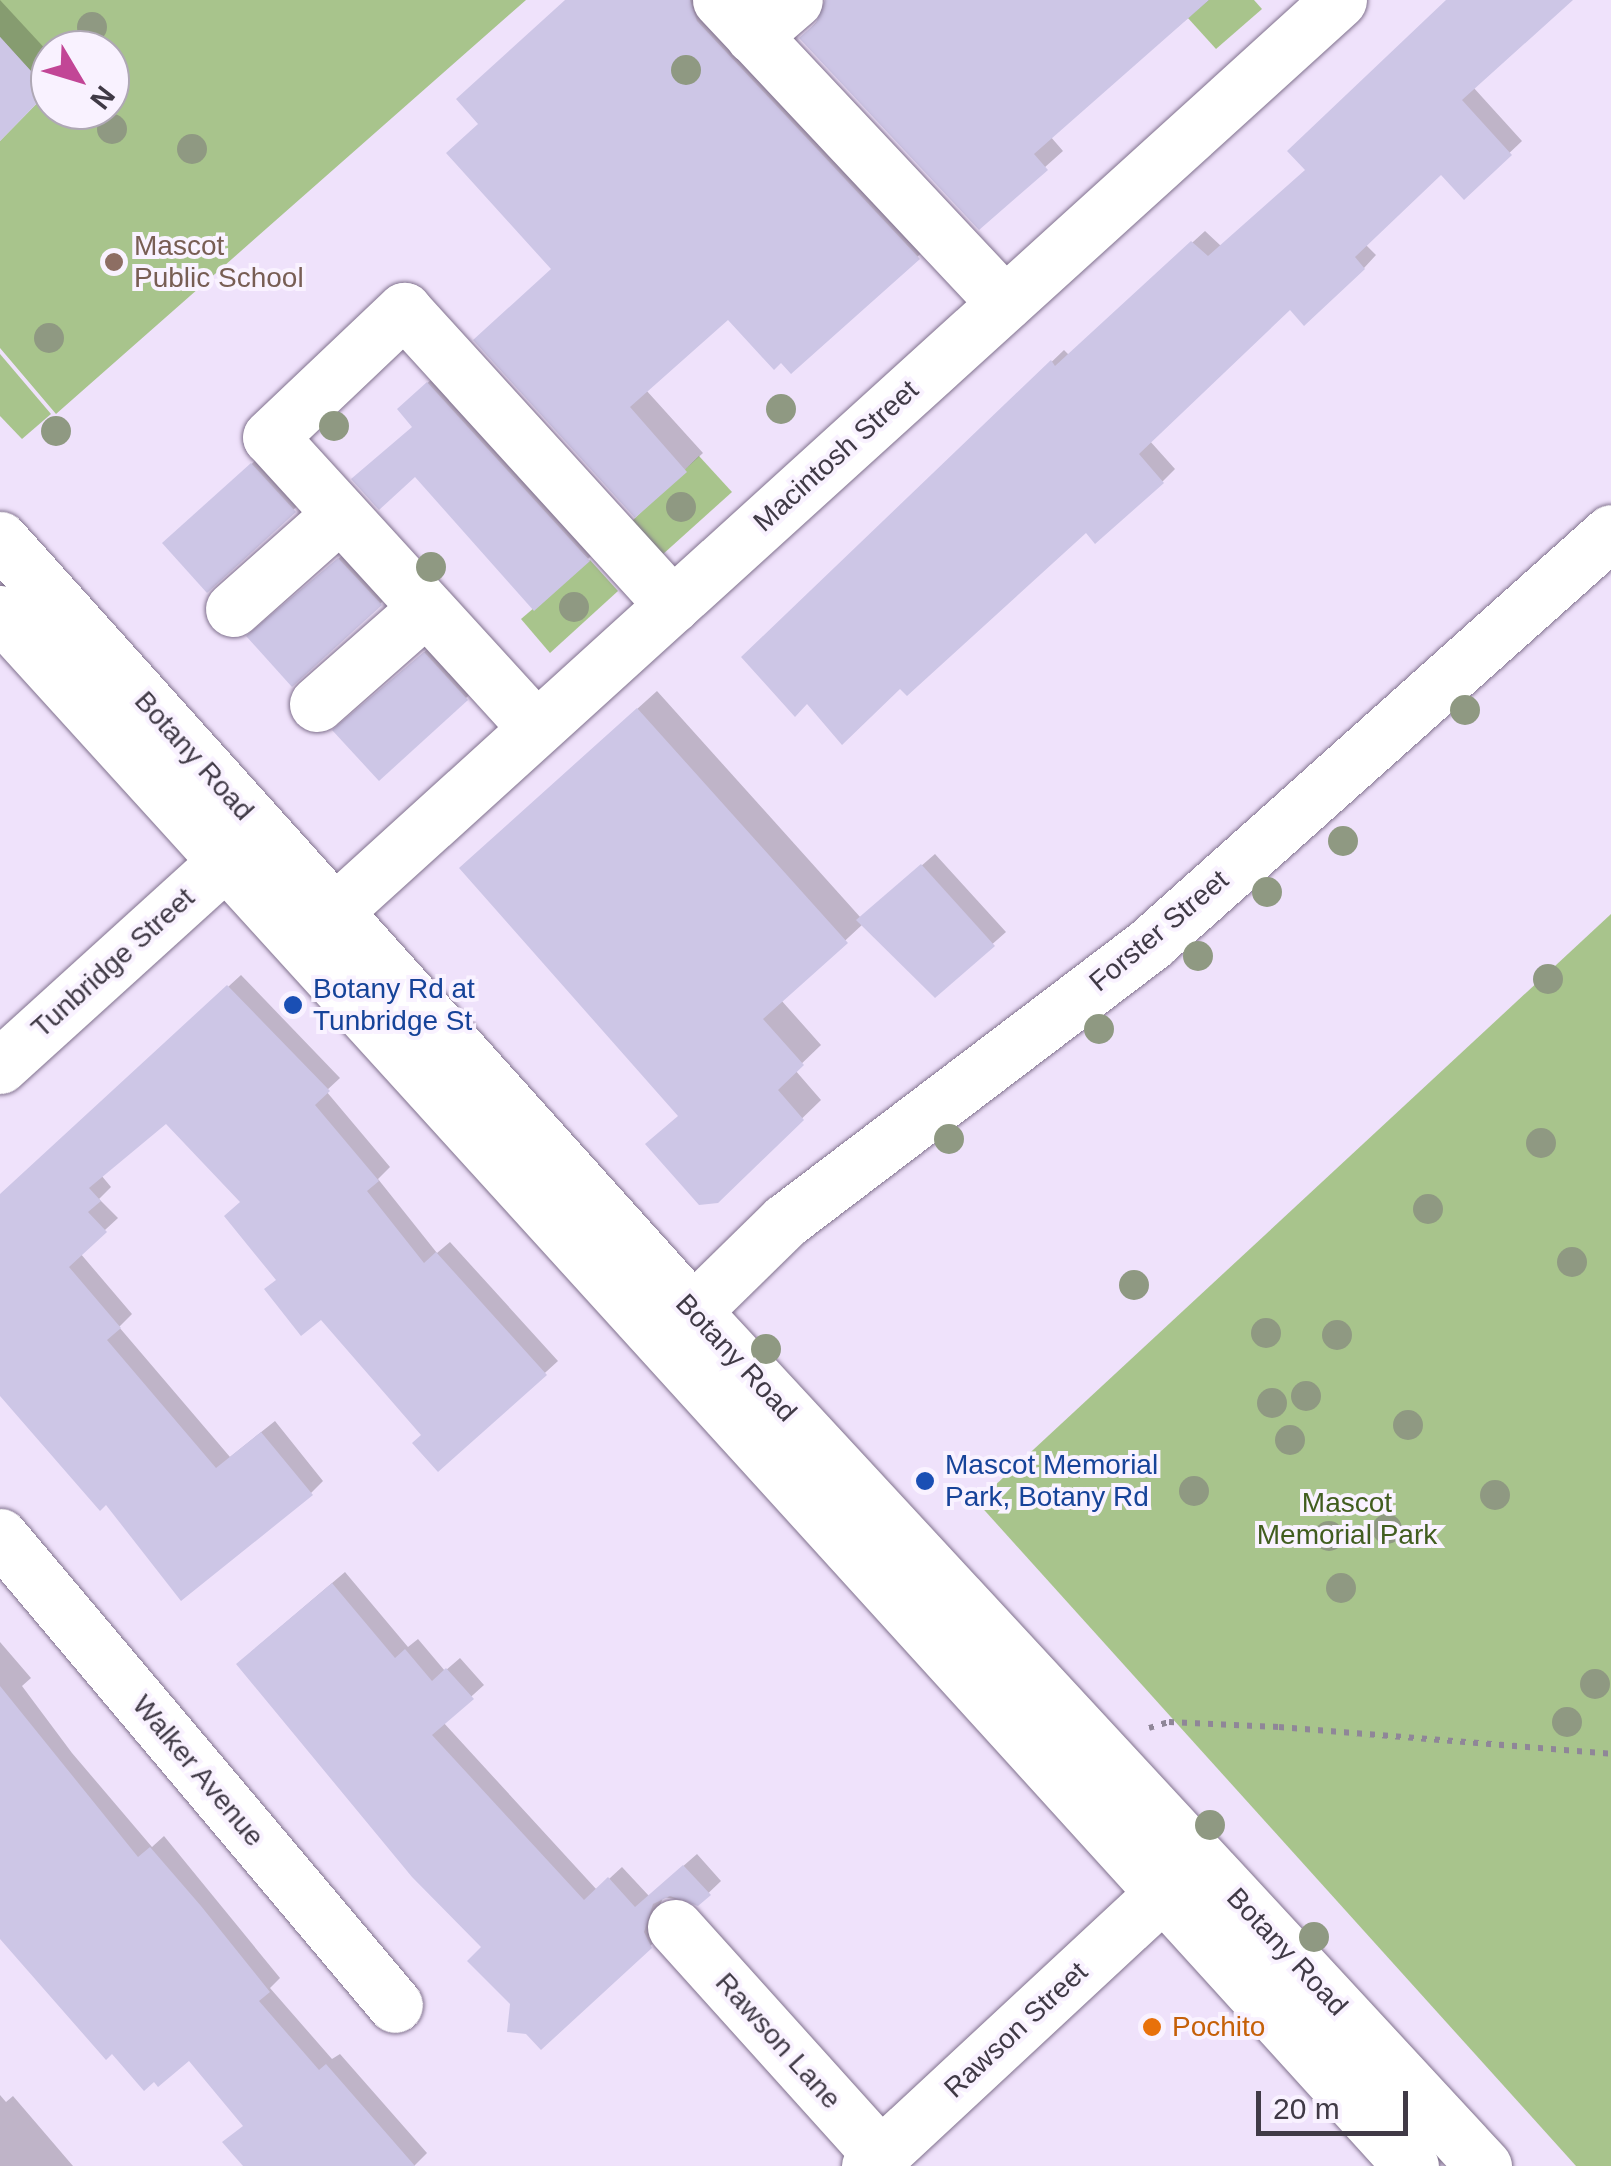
<!DOCTYPE html>
<html>
<head>
<meta charset="utf-8">
<style>
	body { margin:0 }
	#map { position:relative; width:1611px; height:2166px; overflow:hidden; background:#efe2fb; font-family:Arial,sans-serif }
	div>[style] { position:absolute }
	[style*='--x'] { left:calc(var(--x)*1px); top:calc(var(--y)*1px); width:calc(var(--w)*1px); rotate:calc(var(--a)*1deg) }
	.green>* { inset:0; background:#a8c48c }
	.shadow>* { inset:0; background:#0003 }
	.building>* { inset:0; background:#cdc6e6 }
	.path>* { height:6px; margin-top:-3px; transform-origin:0; background:repeating-linear-gradient(90deg,#8f8698 0 5px,transparent 0 13px) }
	.roads { filter:drop-shadow(0 0 2px #80718d) drop-shadow(0 0 2px #80718d) }
	.minor>* { height:55px; margin:-27.5px; padding:0 27.5px; transform-origin:27.5px; border-radius:27.5px; background:#fff }
	.major>* { height:55px; margin:-27.5px; padding:0 27.5px; transform-origin:27.5px; border-radius:27.5px; background:#fff }
	.trees>* { width:30px; height:30px; margin:-15px; border-radius:50%; background:#8f9982 }
	.dots>* { width:28px; height:28px; translate:-50% -50%; box-sizing:border-box; border:5px solid #f9f2ff; border-radius:50% }
	span { translate:-50% -50%; white-space:nowrap; text-align:center; line-height:1.15; -webkit-text-stroke:8px #f9f2ff; paint-order:stroke }
	.education-label { font-size:28px; color:#785e54 }
	.left { translate:0 -50%; text-align:left }
	.street-label { font-size:28px; color:#403a46 }
	.transit-label { font-size:28px; color:#164399 }
	.park-label { font-size:28px; color:#415d1f }
	.food-label { font-size:28px; color:#c56008 }
	.north { position:absolute; left:30px; top:30px; width:100px; height:100px; box-sizing:border-box; background:#f9f2ff; border:2px solid #afa8b5; border-radius:50%; rotate:128deg; font-size:28px; font-weight:700; line-height:40px; text-align:center; color:#403a46 }
	.north::after { content:''; display:block; margin:auto; width:35px; height:45px; background:#c24696; clip-path:polygon(50% 0,100% 100%,50% 72%,0 100%) }
	.scale { position:absolute; left:1256px; top:2091px; width:152px; height:45px; box-sizing:border-box; border:5px solid #403a46; border-top:0; padding-left:12px; font-size:30px; line-height:35px; white-space:nowrap; color:#403a46; -webkit-text-stroke:8px #f9f2ff; paint-order:stroke }
</style>
</head>
<body>
<div id="map">
	<div class="green">
		<div style="clip-path:polygon(evenodd,0 0,526px 0,56px 414px,0 348px,0 141px,49px 91px,0 37px,0 0,50px 50px,110px 50px,110px 110px,50px 110px,50px 50px)"></div>
		<div style="clip-path:polygon(1207px 0,1254px 0,1262px 9px,1216px 49px,1187px 17px)"></div>
		<div style="clip-path:polygon(0 354px,51px 414px,22px 439px,0 416px)"></div>
		<div style="clip-path:polygon(699px 456px,732px 492px,662px 555px,631px 522px)"></div>
		<div style="clip-path:polygon(590px 560px,618px 591px,550px 653px,521px 619px)"></div>
		<div style="clip-path:polygon(1611px 914px,1611px 2166px,1576px 2166px,977px 1502px)"></div>
	</div>
	<div class="shadow">
		<div style="clip-path:polygon(0 0,50px 54px,50px 87px,0 137px)"></div>
		<div style="clip-path:polygon(567px 0,712px 0,936px 240px,791px 370px,728px 316px,646px 390px,703px 453px,636px 515px,554px 269px,481px 123px)"></div>
		<div style="clip-path:polygon(825px 0,1209px 0,1050px 136px,1063px 151px,979px 226px,802px 38px,827px 10px)"></div>
		<div style="clip-path:polygon(1453px 0,1570px 0,1473px 87px,1522px 141px,1464px 196px,1442px 171px,1365px 244px,1376px 255px,1364px 268px,1290px 307px,1149px 440px,1175px 469px,1163px 481px,1095px 540px,1086px 530px,900px 686px,807px 701px,744px 657px,1064px 350px,1069px 355px,1205px 231px,1221px 246px,1308px 170px)"></div>
		<div style="clip-path:polygon(446px 367px,605px 542px,588px 559px,417px 392px)"></div>
		<div style="clip-path:polygon(265px 452px,306px 498px,207px 590px,177px 531px)"></div>
		<div style="clip-path:polygon(352px 547px,392px 591px,380px 604px,262px 624px)"></div>
		<div style="clip-path:polygon(437px 641px,479px 686px,466px 698px,348px 718px)"></div>
		<div style="clip-path:polygon(657px 691px,861px 918px,935px 854px,1006px 932px,936px 994px,863px 924px,781px 1000px,821px 1045px,795px 1070px,821px 1100px,717px 1201px,680px 1115px,481px 850px)"></div>
		<div style="clip-path:polygon(241px 975px,340px 1078px,326px 1091px,390px 1167px,378px 1179px,437px 1253px,450px 1242px,558px 1361px,439px 1469px,424px 1434px,322px 1317px,279px 1279px,242px 1201px,167px 1120px,101px 1175px,111px 1187px,99px 1199px,118px 1218px,80px 1253px,132px 1314px,119px 1327px,230px 1457px,275px 1421px,323px 1481px,311px 1493px,107px 1502px,0 1392px,0 1196px)"></div>
		<div style="clip-path:polygon(345px 1572px,408px 1647px,418px 1639px,445px 1671px,460px 1658px,484px 1685px,443px 1722px,597px 1890px,622px 1867px,649px 1896px,697px 1854px,721px 1881px,698px 1903px,663px 1897px,656px 1919px,663px 1934px,650px 1946px,484px 1947px,251px 1652px)"></div>
		<div style="clip-path:polygon(0 1642px,31px 1678px,22px 1686px,72px 1753px,152px 1847px,164px 1836px,280px 1978px,270px 1988px,332px 2059px,340px 2054px,427px 2153px,414px 2166px,248px 2166px,245px 2124px,190px 2057px,0 1914px)"></div>
		<div style="clip-path:polygon(0 2095px,6px 2102px,13px 2096px,73px 2166px,0 2166px)"></div>
	</div>
	<div class="building">
		<div style="clip-path:polygon(565px 0,690px 0,697px 21px,920px 259px,791px 374px,781px 363px,774px 370px,728px 320px,630px 407px,687px 472px,635px 518px,473px 340px,551px 269px,446px 153px,478px 124px,456px 99px)"></div>
		<div style="clip-path:polygon(825px 0,1209px 0,1034px 154px,1048px 170px,979px 230px,799px 38px,816px 23px)"></div>
		<div style="clip-path:polygon(1446px 0,1573px 0,1462px 100px,1512px 155px,1464px 200px,1441px 175px,1355px 257px,1365px 269px,1304px 326px,1290px 310px,1139px 454px,1164px 483px,1095px 544px,1086px 533px,907px 696px,900px 689px,842px 745px,807px 704px,795px 717px,741px 657px,1051px 360px,1055px 366px,1191px 241px,1208px 256px,1305px 170px,1287px 151px)"></div>
		<div style="clip-path:polygon(0 37px,49px 91px,0 141px)"></div>
		<div style="clip-path:polygon(427px 382px,590px 561px,534px 611px,415px 477px,379px 510px,351px 479px,412px 427px,397px 409px)"></div>
		<div style="clip-path:polygon(251px 463px,296px 512px,207px 593px,162px 543px)"></div>
		<div style="clip-path:polygon(338px 558px,382px 605px,292px 687px,246px 636px)"></div>
		<div style="clip-path:polygon(424px 652px,468px 700px,379px 781px,332px 730px)"></div>
		<div style="clip-path:polygon(637px 708px,848px 943px,763px 1019px,804px 1065px,778px 1090px,804px 1120px,718px 1203px,699px 1205px,645px 1144px,678px 1116px,459px 868px)"></div>
		<div style="clip-path:polygon(921px 864px,995px 946px,935px 998px,856px 920px)"></div>
		<div style="clip-path:polygon(227px 985px,330px 1091px,315px 1105px,379px 1181px,367px 1191px,424px 1263px,436px 1252px,547px 1375px,438px 1472px,412px 1443px,421px 1435px,321px 1320px,301px 1336px,264px 1289px,276px 1280px,224px 1216px,240px 1202px,166px 1124px,89px 1188px,101px 1201px,88px 1212px,107px 1232px,69px 1267px,121px 1328px,107px 1340px,216px 1468px,261px 1432px,313px 1495px,181px 1601px,106px 1505px,100px 1511px,0 1396px,0 1194px)"></div>
		<div style="clip-path:polygon(332px 1583px,395px 1658px,405px 1649px,432px 1681px,446px 1668px,474px 1699px,432px 1735px,584px 1900px,608px 1877px,635px 1907px,683px 1865px,711px 1895px,698px 1906px,670px 1896px,653px 1904px,644px 1932px,652px 1948px,541px 2050px,526px 2034px,507px 2032px,510px 2004px,467px 1961px,481px 1947px,412px 1877px,236px 1664px)"></div>
		<div style="clip-path:polygon(0 1686px,138px 1857px,150px 1847px,201px 1906px,270px 1992px,259px 2001px,319px 2070px,326px 2064px,415px 2166px,243px 2166px,222px 2142px,243px 2126px,189px 2061px,158px 2087px,154px 2082px,144px 2091px,112px 2054px,106px 2060px,0 1939px)"></div>
	</div>
	<div class="path">
		<div style="--x:1149;--y:1728;--w:21;--a:-17"></div>
		<div style="--x:1169;--y:1722;--w:110;--a:2.6"></div>
		<div style="--x:1279;--y:1727;--w:333;--a:4.6"></div>
	</div>
	<div class="roads">
		<div class="minor">
			<div style="--x:720;--y:0;--w:416;--a:46.8"></div>
			<div style="--x:753;--y:36;--w:55;--a:-40.6"></div>
			<div style="--x:233;--y:609;--w:143;--a:-41.6"></div>
			<div style="--x:317;--y:704;--w:145;--a:-41.4"></div>
			<div style="--x:536;--y:728;--w:394;--a:-132.4"></div>
			<div style="--x:270;--y:437;--w:185;--a:-43.5"></div>
			<div style="--x:404;--y:310;--w:399;--a:47.7"></div>
			<div style="--x:334;--y:912;--w:1357;--a:-42.22"></div>
			<div style="--x:0;--y:1066;--w:305;--a:-42.2"></div>
			<div style="--x:693;--y:1311;--w:129;--a:-44.4"></div>
			<div style="--x:785;--y:1221;--w:461;--a:-37.2"></div>
			<div style="--x:1152;--y:942;--w:615;--a:-41.77"></div>
			<div style="--x:0;--y:1536;--w:613;--a:49.9"></div>
			<div style="--x:675;--y:1927;--w:307;--a:48"></div>
			<div style="--x:869;--y:2166;--w:401;--a:-42.9"></div>
		</div>
		<div class="major">
			<div style="--x:0;--y:539;--w:1037;--a:48.09"></div>
			<div style="--x:693;--y:1311;--w:1165;--a:47.23"></div>
			<div style="--x:0;--y:613;--w:2098;--a:47.74"></div>
		</div>
	</div>
	<div class="trees">
		<div style="left:92px;top:27px"></div>
		<div style="left:686px;top:70px"></div>
		<div style="left:112px;top:129px"></div>
		<div style="left:192px;top:149px"></div>
		<div style="left:49px;top:338px"></div>
		<div style="left:781px;top:409px"></div>
		<div style="left:334px;top:426px"></div>
		<div style="left:56px;top:431px"></div>
		<div style="left:681px;top:507px"></div>
		<div style="left:431px;top:567px"></div>
		<div style="left:574px;top:607px"></div>
		<div style="left:1465px;top:710px"></div>
		<div style="left:1343px;top:841px"></div>
		<div style="left:1267px;top:892px"></div>
		<div style="left:1198px;top:956px"></div>
		<div style="left:1548px;top:979px"></div>
		<div style="left:1099px;top:1029px"></div>
		<div style="left:949px;top:1139px"></div>
		<div style="left:1541px;top:1143px"></div>
		<div style="left:1428px;top:1209px"></div>
		<div style="left:1572px;top:1262px"></div>
		<div style="left:1134px;top:1285px"></div>
		<div style="left:1266px;top:1333px"></div>
		<div style="left:1337px;top:1335px"></div>
		<div style="left:766px;top:1349px"></div>
		<div style="left:1306px;top:1396px"></div>
		<div style="left:1272px;top:1403px"></div>
		<div style="left:1408px;top:1425px"></div>
		<div style="left:1290px;top:1440px"></div>
		<div style="left:1194px;top:1491px"></div>
		<div style="left:1495px;top:1495px"></div>
		<div style="left:1387px;top:1529px"></div>
		<div style="left:1329px;top:1536px"></div>
		<div style="left:1341px;top:1588px"></div>
		<div style="left:1595px;top:1684px"></div>
		<div style="left:1567px;top:1722px"></div>
		<div style="left:1210px;top:1825px"></div>
		<div style="left:1314px;top:1937px"></div>
	</div>
	<div class="dots">
		<div style="left:114px;top:262px;background:#8d6e63"></div>
		<div style="left:293px;top:1005px;background:#1a4fb4"></div>
		<div style="left:925px;top:1481px;background:#1a4fb4"></div>
		<div style="left:1152px;top:2027px;background:#e8710a"></div>
	</div>
	<div class="education-label">
		<span class="left" style="left:134px;top:262px">Mascot<br>Public School</span>
	</div>
	<div class="street-label">
		<span style="left:836px;top:456px;rotate:-42deg">Macintosh Street</span>
		<span style="left:194px;top:756px;rotate:48deg">Botany Road</span>
		<span style="left:1159px;top:931px;rotate:-40deg">Forster Street</span>
		<span style="left:113px;top:963px;rotate:-42deg">Tunbridge Street</span>
		<span style="left:736px;top:1358px;rotate:47deg">Botany Road</span>
		<span style="left:198px;top:1771px;rotate:50deg">Walker Avenue</span>
		<span style="left:1287px;top:1952px;rotate:47deg">Botany Road</span>
		<span style="left:1016px;top:2030px;rotate:-43deg">Rawson Street</span>
		<span style="left:778px;top:2041px;rotate:48deg">Rawson Lane</span>
	</div>
	<div class="transit-label">
		<span class="left" style="left:313px;top:1005px">Botany Rd at<br>Tunbridge St</span>
		<span class="left" style="left:945px;top:1481px">Mascot Memorial<br>Park, Botany Rd</span>
	</div>
	<div class="park-label">
		<span style="left:1347px;top:1519px">Mascot<br>Memorial Park</span>
	</div>
	<div class="food-label">
		<span class="left" style="left:1172px;top:2027px">Pochito</span>
	</div>
	<div class="north">N</div>
	<div class="scale">20 m</div>
</div>
</body>
</html>
